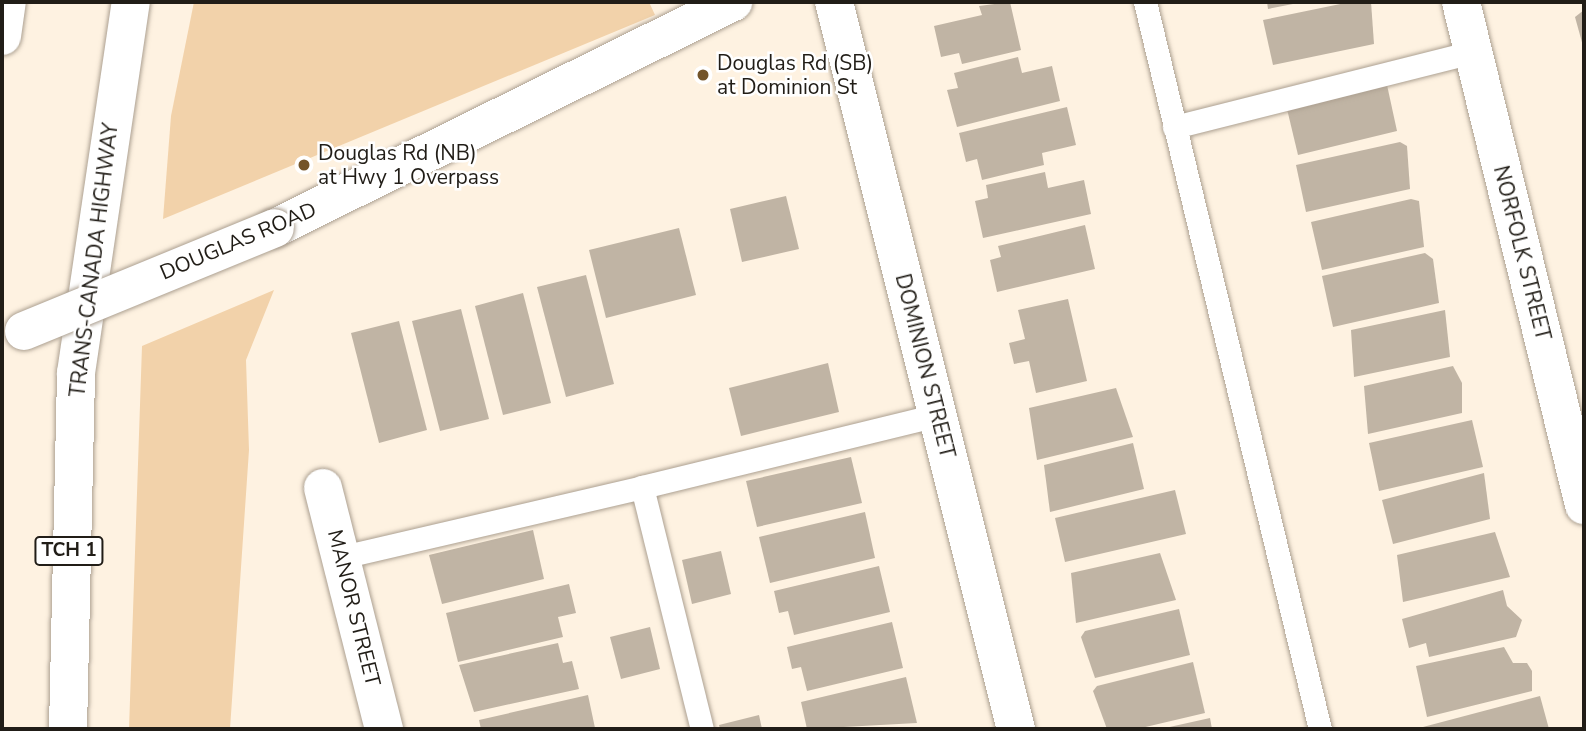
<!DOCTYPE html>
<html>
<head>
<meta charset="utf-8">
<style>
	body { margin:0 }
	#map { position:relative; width:1586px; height:731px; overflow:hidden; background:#fef2e1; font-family:"Nunito Sans",sans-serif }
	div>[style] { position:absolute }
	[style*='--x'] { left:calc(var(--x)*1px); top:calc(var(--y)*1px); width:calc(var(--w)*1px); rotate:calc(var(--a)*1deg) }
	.green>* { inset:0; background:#f2d2aa }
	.building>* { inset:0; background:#c0b4a4 }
	.roads { filter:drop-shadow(0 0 2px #aca091) drop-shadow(0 0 2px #aca091) }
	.lane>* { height:23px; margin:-11.5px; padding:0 11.5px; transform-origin:11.5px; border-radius:11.5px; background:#fff }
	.street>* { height:38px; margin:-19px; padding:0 19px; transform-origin:19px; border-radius:19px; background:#fff }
	.secondary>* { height:38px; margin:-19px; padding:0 19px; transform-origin:19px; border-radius:19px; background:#fff }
	.highway>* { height:38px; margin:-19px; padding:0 19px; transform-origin:19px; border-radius:19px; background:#fff }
	.bridges { filter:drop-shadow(0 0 2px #aca091) drop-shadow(0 0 2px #aca091) }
	.secondary-bridge>* { height:38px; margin:-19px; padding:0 19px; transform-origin:19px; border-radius:19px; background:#fff }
	.dots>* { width:19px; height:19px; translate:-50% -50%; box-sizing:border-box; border:4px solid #fff; border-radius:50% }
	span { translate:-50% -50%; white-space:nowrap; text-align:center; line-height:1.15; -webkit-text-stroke:5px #fff; paint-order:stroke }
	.shield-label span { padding:2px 5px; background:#fff; border:2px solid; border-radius:5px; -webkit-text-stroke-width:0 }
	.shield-label { font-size:19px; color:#211d17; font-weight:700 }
	.poi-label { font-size:21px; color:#211d17 }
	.left { translate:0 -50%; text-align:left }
	.street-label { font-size:21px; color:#211d17 }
	.frame { position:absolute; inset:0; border:4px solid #211d17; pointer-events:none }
</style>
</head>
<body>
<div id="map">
	<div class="green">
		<div style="clip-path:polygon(194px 2px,649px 2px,655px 15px,163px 219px,171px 116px)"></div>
		<div style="clip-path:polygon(274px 290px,246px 360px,249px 450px,230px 729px,129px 729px,142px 346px)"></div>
	</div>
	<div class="building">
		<div style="clip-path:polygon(1010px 2px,1021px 50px,962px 64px,959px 53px,941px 57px,934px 26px,982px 15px,979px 6px)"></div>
		<div style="clip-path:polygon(1267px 2px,1298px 2px,1298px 3px,1268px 9px)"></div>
		<div style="clip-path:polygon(1350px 2px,1371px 2px,1374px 44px,1273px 65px,1263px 20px)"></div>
		<div style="clip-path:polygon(1584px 10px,1584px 46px,1583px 46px,1575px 17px)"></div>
		<div style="clip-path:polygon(1018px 57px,1022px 73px,1052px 66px,1060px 101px,957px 127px,947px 90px,958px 88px,954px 73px)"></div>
		<div style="clip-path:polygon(1387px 85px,1397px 131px,1298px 155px,1287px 109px)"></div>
		<div style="clip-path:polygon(1067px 107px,1076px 145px,1042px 153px,1044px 165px,982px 180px,977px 159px,966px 162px,959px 133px)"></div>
		<div style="clip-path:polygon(1400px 142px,1407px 146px,1410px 189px,1306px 212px,1296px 165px)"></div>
		<div style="clip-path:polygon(1045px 172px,1048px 188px,1084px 180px,1091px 214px,983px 238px,975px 201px,988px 198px,986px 185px)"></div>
		<div style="clip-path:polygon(786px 196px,799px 249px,742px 262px,730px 209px)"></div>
		<div style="clip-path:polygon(1411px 199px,1419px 201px,1424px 247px,1322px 270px,1311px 222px)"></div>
		<div style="clip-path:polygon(1085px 225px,1095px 269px,997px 292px,990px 260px,1001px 257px,998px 246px)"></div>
		<div style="clip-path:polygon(679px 228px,696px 295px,606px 318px,589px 250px)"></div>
		<div style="clip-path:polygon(1425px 253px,1433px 259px,1439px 303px,1333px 327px,1322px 276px)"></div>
		<div style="clip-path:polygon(586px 275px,614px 384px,566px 397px,537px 287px)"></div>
		<div style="clip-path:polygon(523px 293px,551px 403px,503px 415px,475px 306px)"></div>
		<div style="clip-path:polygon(1068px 299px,1087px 381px,1036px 393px,1029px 361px,1014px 364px,1009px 343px,1025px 339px,1018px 310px)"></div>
		<div style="clip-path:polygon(461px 309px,489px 419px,440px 431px,412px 321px)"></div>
		<div style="clip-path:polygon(1445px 310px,1450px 357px,1354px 377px,1351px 330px)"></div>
		<div style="clip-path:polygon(399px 321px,427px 430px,379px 443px,351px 333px)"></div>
		<div style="clip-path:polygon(828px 363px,839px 412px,741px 436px,729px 388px)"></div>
		<div style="clip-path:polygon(1453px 366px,1462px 383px,1462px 413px,1368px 434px,1364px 386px)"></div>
		<div style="clip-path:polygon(1116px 388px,1133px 437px,1037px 460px,1029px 408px)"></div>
		<div style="clip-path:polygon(1472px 420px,1483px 467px,1379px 491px,1369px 443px)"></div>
		<div style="clip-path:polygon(1133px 443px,1144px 489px,1050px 512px,1044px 465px)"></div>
		<div style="clip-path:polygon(851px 457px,862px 503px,757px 527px,746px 481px)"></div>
		<div style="clip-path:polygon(1484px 473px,1490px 519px,1393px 544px,1382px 500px)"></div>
		<div style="clip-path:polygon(1175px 490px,1186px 534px,1065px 562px,1055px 518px)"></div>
		<div style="clip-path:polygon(865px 512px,875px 558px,770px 583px,759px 537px)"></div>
		<div style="clip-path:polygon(533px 530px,544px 579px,442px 604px,429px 555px)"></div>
		<div style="clip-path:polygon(1495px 532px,1510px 577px,1403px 602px,1397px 555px)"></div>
		<div style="clip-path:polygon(721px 551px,731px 594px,692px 604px,682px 560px)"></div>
		<div style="clip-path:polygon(1160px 553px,1176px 600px,1076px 623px,1071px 573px)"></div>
		<div style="clip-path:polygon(879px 566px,890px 612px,794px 635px,788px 611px,779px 613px,774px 591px)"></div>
		<div style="clip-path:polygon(569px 584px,576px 613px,558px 617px,563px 637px,458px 662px,446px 613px)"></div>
		<div style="clip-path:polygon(1503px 590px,1507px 606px,1522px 620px,1516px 637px,1429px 657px,1426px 643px,1409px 648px,1402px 619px)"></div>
		<div style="clip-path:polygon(1179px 609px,1190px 655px,1095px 678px,1081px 637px,1085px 631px)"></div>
		<div style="clip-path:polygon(892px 622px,903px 668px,807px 691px,801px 667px,792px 669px,787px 647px)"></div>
		<div style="clip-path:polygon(650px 627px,660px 669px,621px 679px,610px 637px)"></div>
		<div style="clip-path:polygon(558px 643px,563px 663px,572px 661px,579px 689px,474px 712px,459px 665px)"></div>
		<div style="clip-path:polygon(1504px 647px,1513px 663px,1527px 663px,1532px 671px,1532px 691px,1427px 717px,1416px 666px)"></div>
		<div style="clip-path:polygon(1193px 662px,1205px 713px,1137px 729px,1107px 729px,1093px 691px,1097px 686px)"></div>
		<div style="clip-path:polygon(906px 677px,917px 723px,807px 729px,801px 702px)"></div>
		<div style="clip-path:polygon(588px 695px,595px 728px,481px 729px,479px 720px)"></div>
		<div style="clip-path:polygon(1540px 696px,1549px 729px,1424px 729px,1423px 727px)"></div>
		<div style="clip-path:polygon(759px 715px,762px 729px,720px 729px,719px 725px)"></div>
		<div style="clip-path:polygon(1210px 718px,1212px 729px,1165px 729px,1165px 728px)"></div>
	</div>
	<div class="roads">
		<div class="lane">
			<div style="--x:1145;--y:2;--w:748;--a:76.47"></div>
			<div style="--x:1174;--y:127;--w:308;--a:-14.1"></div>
			<div style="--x:642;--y:487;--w:305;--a:-13.7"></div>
			<div style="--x:342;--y:557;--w:308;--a:-13.1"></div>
			<div style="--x:642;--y:487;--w:249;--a:76.1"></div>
		</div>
		<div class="street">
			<div style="--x:834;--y:2;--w:749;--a:75.95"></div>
			<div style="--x:1461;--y:2;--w:518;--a:76.26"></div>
			<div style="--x:323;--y:488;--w:249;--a:75.8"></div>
		</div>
		<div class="secondary">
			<div style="--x:275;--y:228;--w:511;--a:-26.26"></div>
		</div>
		<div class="highway">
			<div style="--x:2;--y:36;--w:34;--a:-82"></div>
			<div style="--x:68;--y:729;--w:356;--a:-88.7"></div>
			<div style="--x:76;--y:373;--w:375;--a:-81.6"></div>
		</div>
	</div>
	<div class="bridges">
		<div class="secondary-bridge">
			<div style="--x:24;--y:331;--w:271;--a:-22.3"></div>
		</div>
	</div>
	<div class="dots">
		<div style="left:703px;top:75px;background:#735429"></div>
		<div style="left:304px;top:165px;background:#735429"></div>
	</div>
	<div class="shield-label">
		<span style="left:69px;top:551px">TCH 1</span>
	</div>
	<div class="poi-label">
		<span class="left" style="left:717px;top:75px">Douglas Rd (SB)<br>at Dominion St</span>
		<span class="left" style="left:318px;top:165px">Douglas Rd (NB)<br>at Hwy 1 Overpass</span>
	</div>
	<div class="street-label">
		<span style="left:238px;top:241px;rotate:-23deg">DOUGLAS ROAD</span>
		<span style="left:1522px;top:253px;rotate:76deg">NORFOLK STREET</span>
		<span style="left:94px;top:260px;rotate:-83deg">TRANS-CANADA HIGHWAY</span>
		<span style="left:925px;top:366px;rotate:76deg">DOMINION STREET</span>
		<span style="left:354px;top:608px;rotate:76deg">MANOR STREET</span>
	</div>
	<div class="frame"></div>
</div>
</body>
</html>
